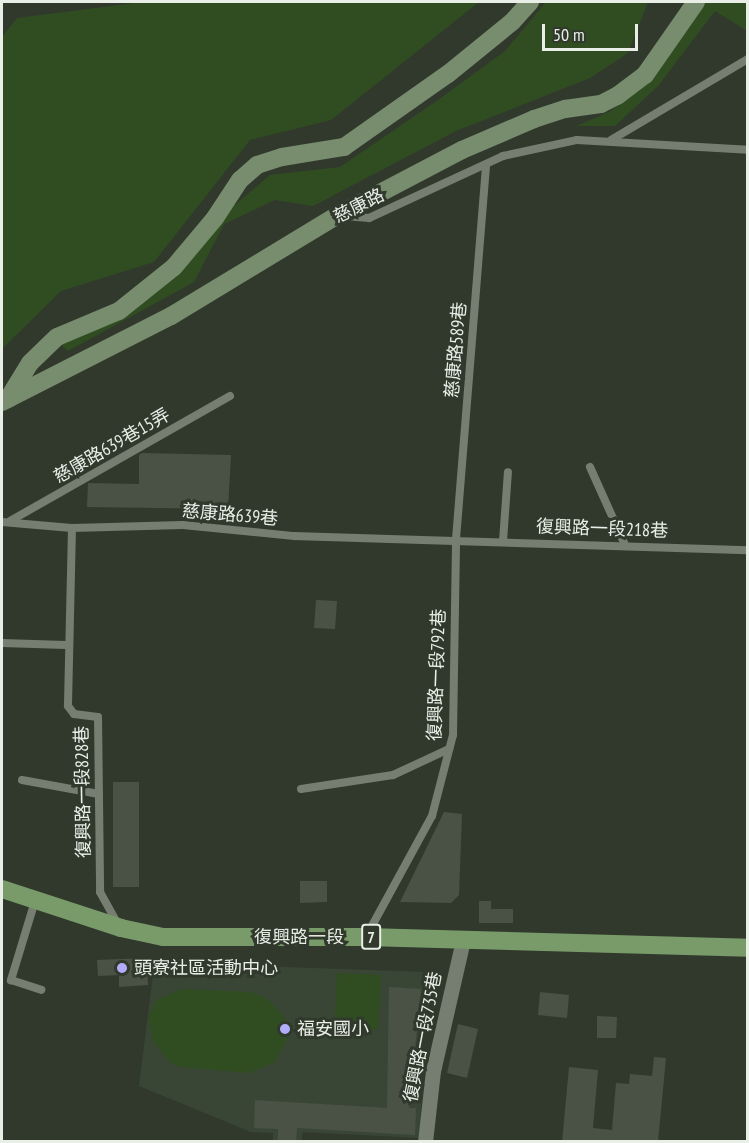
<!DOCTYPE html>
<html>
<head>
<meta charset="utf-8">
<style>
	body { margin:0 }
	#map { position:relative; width:749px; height:1143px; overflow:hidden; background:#31392d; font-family:"PT Sans Narrow","Noto Sans TC",sans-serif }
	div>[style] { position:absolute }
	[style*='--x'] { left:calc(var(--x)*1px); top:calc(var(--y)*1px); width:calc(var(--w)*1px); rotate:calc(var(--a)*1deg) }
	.built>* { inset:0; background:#3a4635 }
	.green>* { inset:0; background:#304d22 }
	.building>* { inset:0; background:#4a5246 }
	.lane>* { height:8px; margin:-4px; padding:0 4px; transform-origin:4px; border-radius:4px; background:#757e71 }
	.street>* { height:15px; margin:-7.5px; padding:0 7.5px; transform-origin:7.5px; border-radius:7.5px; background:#757e71 }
	.secondary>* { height:18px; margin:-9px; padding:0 9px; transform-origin:9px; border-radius:9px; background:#778d6e }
	.primary>* { height:18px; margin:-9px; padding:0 9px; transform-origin:9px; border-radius:9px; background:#799b6a }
	.dots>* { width:16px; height:16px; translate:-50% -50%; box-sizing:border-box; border:3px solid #31392d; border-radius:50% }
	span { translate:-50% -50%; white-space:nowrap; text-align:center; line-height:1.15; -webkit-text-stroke:6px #31392d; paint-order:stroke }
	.shield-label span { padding:2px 4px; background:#31392d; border:2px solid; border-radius:4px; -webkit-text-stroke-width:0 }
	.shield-label { font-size:16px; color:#e9eee7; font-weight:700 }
	.street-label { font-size:18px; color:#e9eee7 }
	.poi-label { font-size:18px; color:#e9eee7 }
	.left { translate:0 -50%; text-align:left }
	.frame { position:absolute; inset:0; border:3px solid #e9eee7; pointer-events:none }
	.scale { position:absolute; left:542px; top:24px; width:96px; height:27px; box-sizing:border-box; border:3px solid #e9eee7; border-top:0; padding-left:8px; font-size:18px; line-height:21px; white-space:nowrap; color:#e9eee7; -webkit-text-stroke:4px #31392d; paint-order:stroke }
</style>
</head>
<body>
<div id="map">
	<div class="built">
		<div style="clip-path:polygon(155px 959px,227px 965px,426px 972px,420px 1138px,303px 1132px,301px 1141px,273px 1141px,273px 1133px,251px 1132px,139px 1086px)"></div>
	</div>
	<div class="green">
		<div style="clip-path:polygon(143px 2px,479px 2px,331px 120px,250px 140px,154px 262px,61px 291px,2px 349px,2px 37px,17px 18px)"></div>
		<div style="clip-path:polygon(546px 2px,648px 2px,628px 53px,590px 78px,456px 131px,313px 206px,275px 200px,224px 224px,194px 282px,68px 351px,61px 345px,128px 311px,216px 221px,270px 175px,340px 167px,438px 100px,505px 51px)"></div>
		<div style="clip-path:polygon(706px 2px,747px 2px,747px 31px,715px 11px,658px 86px,615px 126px,576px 126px,611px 111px,669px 53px,689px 12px)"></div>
		<div style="clip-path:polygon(337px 973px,381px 975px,378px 1030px,334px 1028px)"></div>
		<div style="clip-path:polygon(182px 989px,251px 992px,269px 1000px,284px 1017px,290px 1034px,275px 1062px,249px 1073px,180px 1067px,169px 1062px,153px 1041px,148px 1018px,156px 1000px)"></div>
	</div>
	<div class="building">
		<div style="clip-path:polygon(142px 453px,231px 455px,228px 509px,87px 507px,88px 483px,139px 484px,139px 455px)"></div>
		<div style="clip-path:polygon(316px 600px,337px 601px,335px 629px,314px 628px)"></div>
		<div style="clip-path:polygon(113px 782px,139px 782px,139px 887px,113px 887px)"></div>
		<div style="clip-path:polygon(444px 812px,462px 814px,459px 895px,451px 903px,400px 902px)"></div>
		<div style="clip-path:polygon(300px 881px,327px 881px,327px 902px,300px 903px)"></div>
		<div style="clip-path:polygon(479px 901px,491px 901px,491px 909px,513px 909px,513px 923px,479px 923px)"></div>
		<div style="clip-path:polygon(147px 958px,148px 985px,119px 987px,119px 975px,98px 976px,97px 960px)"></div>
		<div style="clip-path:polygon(389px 987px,421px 989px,409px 1108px,416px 1108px,415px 1135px,297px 1128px,296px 1142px,278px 1142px,278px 1129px,254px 1128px,255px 1100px,387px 1108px)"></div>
		<div style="clip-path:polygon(540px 992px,569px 995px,567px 1018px,538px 1015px)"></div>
		<div style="clip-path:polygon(597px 1016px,617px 1017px,616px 1038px,597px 1038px)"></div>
		<div style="clip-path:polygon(458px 1024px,478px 1029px,467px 1078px,447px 1073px)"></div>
		<div style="clip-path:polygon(654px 1057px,666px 1058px,658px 1142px,562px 1142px,569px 1067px,598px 1070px,593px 1128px,612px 1130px,616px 1083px,629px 1084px,630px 1074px,652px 1076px)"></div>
	</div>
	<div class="lane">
		<div style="--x:611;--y:140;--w:159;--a:-30.6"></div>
		<div style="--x:345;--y:216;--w:24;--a:5"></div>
		<div style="--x:369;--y:218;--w:148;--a:-24.8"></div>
		<div style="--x:503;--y:156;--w:76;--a:-12.2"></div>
		<div style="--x:577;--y:140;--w:171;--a:3.3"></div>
		<div style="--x:590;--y:467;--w:85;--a:65.8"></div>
		<div style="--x:10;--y:521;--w:253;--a:-29.6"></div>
		<div style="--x:2;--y:522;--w:70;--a:4.9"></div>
		<div style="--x:72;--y:528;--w:111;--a:-1.5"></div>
		<div style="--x:183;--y:525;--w:112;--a:5.7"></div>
		<div style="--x:294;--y:536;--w:454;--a:1.8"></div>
		<div style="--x:72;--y:528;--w:178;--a:91.3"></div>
		<div style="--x:68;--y:706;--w:10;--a:53"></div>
		<div style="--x:74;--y:714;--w:24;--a:7"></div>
		<div style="--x:98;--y:717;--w:175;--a:89.3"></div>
		<div style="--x:100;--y:892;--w:37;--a:61"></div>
		<div style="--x:503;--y:541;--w:69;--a:-85.9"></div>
		<div style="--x:2;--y:643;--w:64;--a:1.8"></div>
		<div style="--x:22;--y:780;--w:78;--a:10.3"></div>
		<div style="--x:301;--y:789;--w:93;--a:-8.7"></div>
		<div style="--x:393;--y:775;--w:62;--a:-24.9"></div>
		<div style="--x:35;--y:901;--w:83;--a:106.9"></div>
		<div style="--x:11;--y:980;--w:32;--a:18"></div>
		<div style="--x:367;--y:935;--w:136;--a:-61.4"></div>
		<div style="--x:432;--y:816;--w:84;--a:-75.5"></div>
		<div style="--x:453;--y:735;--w:196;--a:-89.1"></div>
		<div style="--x:456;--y:539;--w:376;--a:-85.4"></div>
	</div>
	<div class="street">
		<div style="--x:425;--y:1142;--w:71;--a:-83.6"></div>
		<div style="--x:433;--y:1071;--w:134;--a:-77.1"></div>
	</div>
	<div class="secondary">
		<div style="--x:8;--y:399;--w:42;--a:-58.6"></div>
		<div style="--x:30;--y:363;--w:37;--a:-44"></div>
		<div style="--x:57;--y:337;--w:67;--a:-22.8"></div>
		<div style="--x:119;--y:311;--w:70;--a:-38.7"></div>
		<div style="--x:174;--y:267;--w:64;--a:-50.1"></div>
		<div style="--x:215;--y:218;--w:45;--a:-56.7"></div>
		<div style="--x:240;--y:180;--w:23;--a:-41"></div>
		<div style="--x:257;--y:165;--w:26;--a:-18"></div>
		<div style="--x:282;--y:157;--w:63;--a:-9.2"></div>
		<div style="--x:344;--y:147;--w:127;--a:-35.1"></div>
		<div style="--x:448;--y:74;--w:82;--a:-39.1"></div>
		<div style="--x:512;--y:22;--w:27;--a:-48"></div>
		<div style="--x:2;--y:402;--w:190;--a:-27"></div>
		<div style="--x:171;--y:316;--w:195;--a:-31.2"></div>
		<div style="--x:338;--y:215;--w:140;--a:-27.7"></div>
		<div style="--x:462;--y:150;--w:78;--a:-23.3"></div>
		<div style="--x:534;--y:119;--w:33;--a:-18"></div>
		<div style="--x:565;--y:109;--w:36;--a:-8"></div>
		<div style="--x:601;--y:104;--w:18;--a:-27"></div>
		<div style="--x:617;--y:96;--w:35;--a:-37"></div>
		<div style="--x:645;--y:75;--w:89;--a:-55.1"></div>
	</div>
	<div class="primary">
		<div style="--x:2;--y:889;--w:125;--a:18.1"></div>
		<div style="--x:121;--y:928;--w:43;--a:12.1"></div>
		<div style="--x:163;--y:937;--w:203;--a:0"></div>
		<div style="--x:366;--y:937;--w:382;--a:1.6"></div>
	</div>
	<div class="dots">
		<div style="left:122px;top:968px;background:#b2adf9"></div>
		<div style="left:285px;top:1029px;background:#b2adf9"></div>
	</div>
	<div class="shield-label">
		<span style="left:371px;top:937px">7</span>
	</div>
	<div class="street-label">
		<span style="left:359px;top:206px;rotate:-27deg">慈康路</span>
		<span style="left:456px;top:350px;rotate:-85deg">慈康路589巷</span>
		<span style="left:112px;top:446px;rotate:-30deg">慈康路639巷15弄</span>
		<span style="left:230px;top:515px;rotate:5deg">慈康路639巷</span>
		<span style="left:602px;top:529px;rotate:2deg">復興路一段218巷</span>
		<span style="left:437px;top:675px;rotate:-88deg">復興路一段792巷</span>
		<span style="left:83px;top:792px;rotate:-91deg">復興路一段828巷</span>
		<span style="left:299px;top:937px">復興路一段</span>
		<span style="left:423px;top:1037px;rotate:-79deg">復興路一段735巷</span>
	</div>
	<div class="poi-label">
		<span class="left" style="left:134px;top:968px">頭寮社區活動中心</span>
		<span class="left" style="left:297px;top:1029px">福安國小</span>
	</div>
	<div class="frame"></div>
	<div class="scale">50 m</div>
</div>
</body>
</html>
